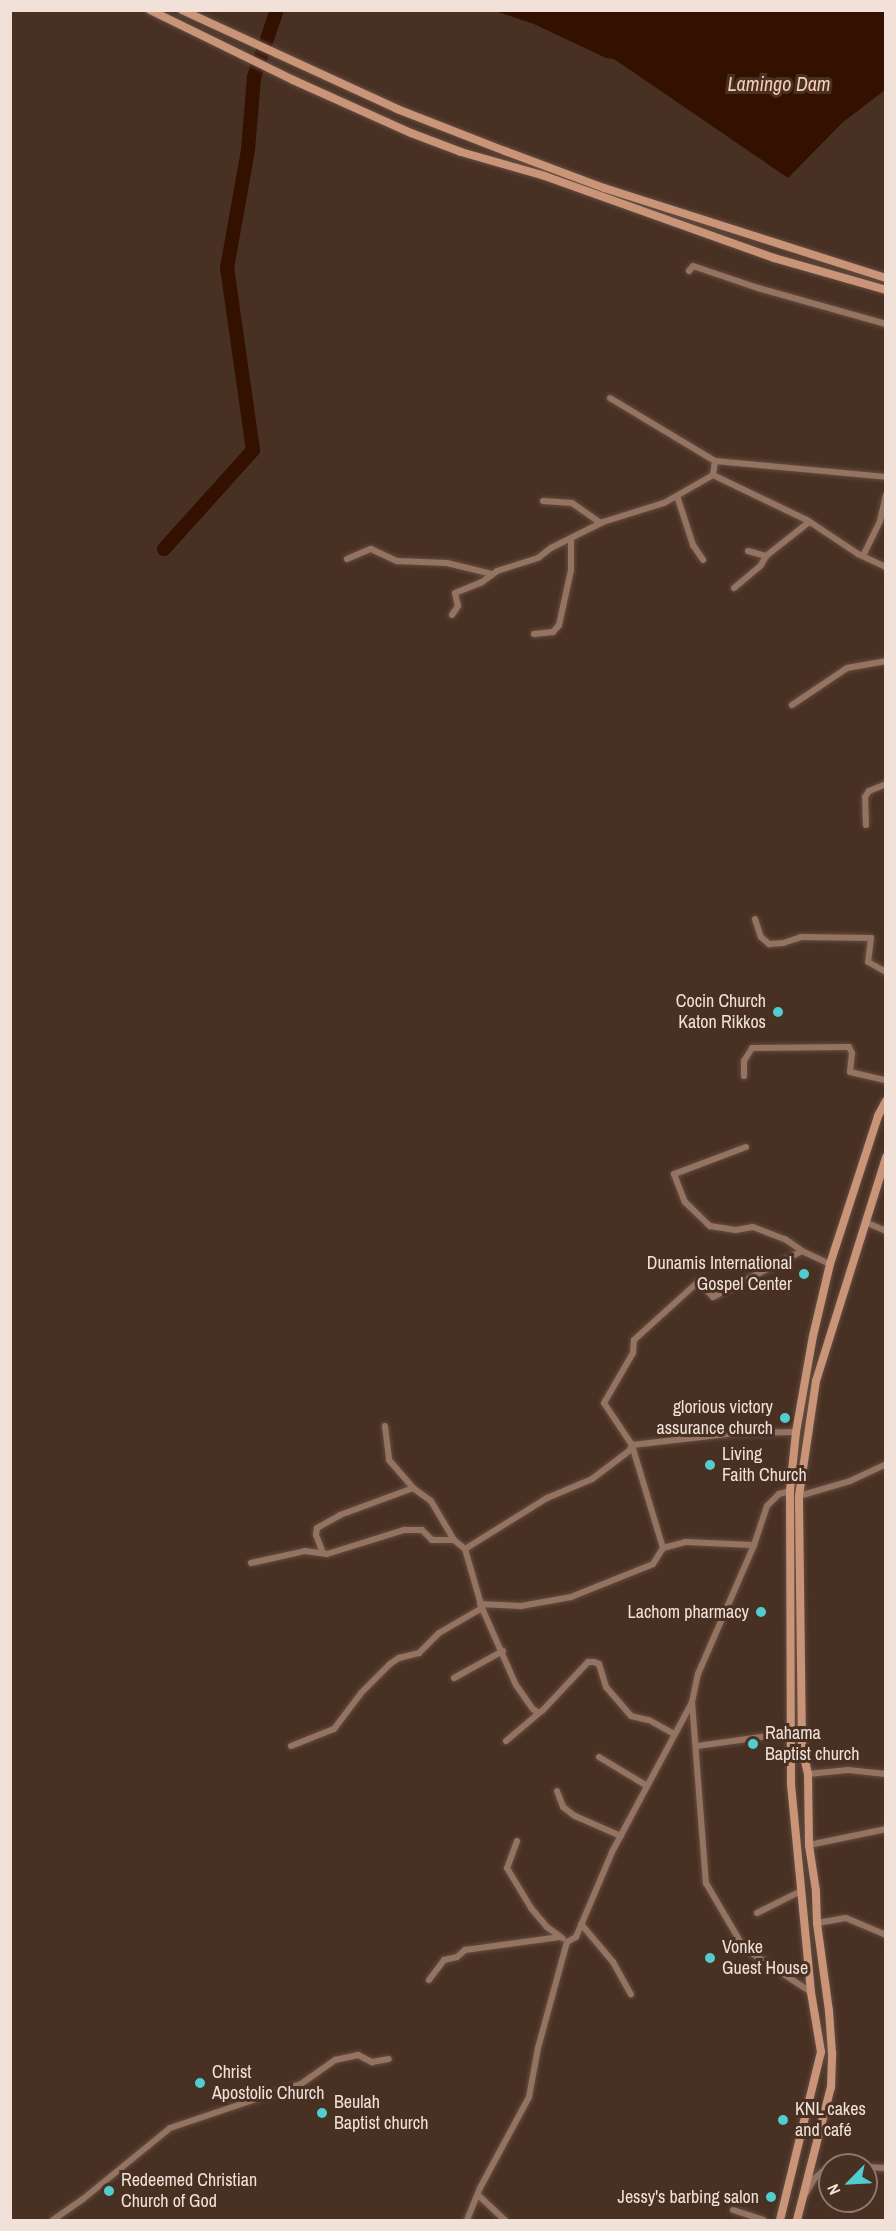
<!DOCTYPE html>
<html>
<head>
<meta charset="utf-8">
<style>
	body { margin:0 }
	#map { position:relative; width:896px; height:2231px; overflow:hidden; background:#483023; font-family:"Archivo Narrow",sans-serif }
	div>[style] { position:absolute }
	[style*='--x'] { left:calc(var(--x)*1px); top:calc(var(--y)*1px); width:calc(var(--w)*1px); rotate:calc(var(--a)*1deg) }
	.water>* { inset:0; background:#331000 }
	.river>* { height:14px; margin:-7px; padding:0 7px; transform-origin:7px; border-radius:7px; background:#331000 }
	.roads { filter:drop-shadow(0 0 2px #634c40) drop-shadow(0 0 2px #634c40) }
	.minor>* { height:6px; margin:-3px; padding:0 3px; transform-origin:3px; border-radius:3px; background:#947361 }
	.secondary>* { height:8px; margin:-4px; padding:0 4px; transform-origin:4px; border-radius:4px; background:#c99478 }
	.dots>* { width:16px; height:16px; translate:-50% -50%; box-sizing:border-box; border:3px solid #483023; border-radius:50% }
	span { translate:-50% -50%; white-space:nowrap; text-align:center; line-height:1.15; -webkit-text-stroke:6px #483023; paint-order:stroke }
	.poi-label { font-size:18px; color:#f1e1d9 }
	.right { translate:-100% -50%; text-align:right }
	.left { translate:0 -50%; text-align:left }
	.water-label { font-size:20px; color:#f6ccb6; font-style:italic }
	.frame { position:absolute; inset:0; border:12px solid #f1e1d9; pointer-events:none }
	.north { position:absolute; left:818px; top:2153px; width:60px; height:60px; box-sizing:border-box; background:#483023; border:2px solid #8c776c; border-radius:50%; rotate:246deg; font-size:16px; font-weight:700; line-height:24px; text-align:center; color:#f1e1d9 }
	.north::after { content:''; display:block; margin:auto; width:21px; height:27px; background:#52cdcf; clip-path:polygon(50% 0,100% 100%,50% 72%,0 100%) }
</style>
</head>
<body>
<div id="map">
	<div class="water">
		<div style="clip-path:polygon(495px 11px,885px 11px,885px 90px,843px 122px,788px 178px,614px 59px,606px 58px,534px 24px)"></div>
	</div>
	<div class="river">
		<div style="--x:164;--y:549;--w:133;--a:-48"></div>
		<div style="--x:253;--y:450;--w:184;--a:-98.1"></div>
		<div style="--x:227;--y:268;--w:120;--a:-79.9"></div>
		<div style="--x:248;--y:150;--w:73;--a:-85.3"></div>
		<div style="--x:254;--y:77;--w:71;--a:-71.1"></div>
	</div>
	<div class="roads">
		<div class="minor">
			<div style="--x:689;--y:271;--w:6;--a:-51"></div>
			<div style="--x:693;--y:266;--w:69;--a:18.7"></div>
			<div style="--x:758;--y:288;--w:133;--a:15.7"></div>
			<div style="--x:610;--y:398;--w:122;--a:31"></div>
			<div style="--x:715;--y:461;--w:172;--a:5.3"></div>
			<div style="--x:713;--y:475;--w:104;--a:25.6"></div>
			<div style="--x:807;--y:520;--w:61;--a:33.7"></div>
			<div style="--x:858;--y:554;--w:31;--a:25"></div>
			<div style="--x:677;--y:496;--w:52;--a:71.9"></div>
			<div style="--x:693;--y:545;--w:18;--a:56"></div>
			<div style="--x:543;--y:501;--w:29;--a:4"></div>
			<div style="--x:572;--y:503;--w:35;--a:35"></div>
			<div style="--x:748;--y:551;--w:19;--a:16"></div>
			<div style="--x:863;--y:556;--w:39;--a:-64"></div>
			<div style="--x:880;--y:521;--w:26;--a:-77"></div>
			<div style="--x:347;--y:559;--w:26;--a:-23"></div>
			<div style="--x:371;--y:549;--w:29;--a:25"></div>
			<div style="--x:397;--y:561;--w:50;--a:2.3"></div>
			<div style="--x:447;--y:563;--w:46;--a:13.7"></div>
			<div style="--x:734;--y:588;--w:35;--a:-40"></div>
			<div style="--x:761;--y:565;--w:10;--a:-61"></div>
			<div style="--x:766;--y:556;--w:55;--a:-38.3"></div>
			<div style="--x:452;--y:615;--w:11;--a:-56"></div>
			<div style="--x:458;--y:606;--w:13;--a:-103"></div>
			<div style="--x:455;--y:593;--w:29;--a:-22"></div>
			<div style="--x:482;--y:582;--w:19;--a:-36"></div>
			<div style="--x:497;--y:571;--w:43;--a:-17.6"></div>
			<div style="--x:538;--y:558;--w:16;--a:-38"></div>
			<div style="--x:551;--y:548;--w:58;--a:-26.6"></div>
			<div style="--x:603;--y:522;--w:64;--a:-17.3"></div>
			<div style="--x:664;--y:503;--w:56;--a:-29.7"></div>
			<div style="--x:713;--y:475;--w:14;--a:-82"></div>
			<div style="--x:534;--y:634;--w:19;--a:-6"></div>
			<div style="--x:553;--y:632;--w:9;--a:-49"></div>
			<div style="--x:559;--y:625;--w:56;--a:-77.7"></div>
			<div style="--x:571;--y:570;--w:32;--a:-90"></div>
			<div style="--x:792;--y:705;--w:66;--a:-33.9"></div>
			<div style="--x:847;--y:668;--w:40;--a:-10"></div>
			<div style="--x:866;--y:825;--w:28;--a:-92"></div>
			<div style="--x:865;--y:797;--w:7;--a:-56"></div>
			<div style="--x:869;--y:791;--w:18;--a:-22"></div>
			<div style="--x:755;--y:919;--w:19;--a:72"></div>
			<div style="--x:761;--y:937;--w:11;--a:41"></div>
			<div style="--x:769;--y:944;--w:14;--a:-4"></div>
			<div style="--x:783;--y:943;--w:19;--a:-18"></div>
			<div style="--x:801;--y:937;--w:70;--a:0.8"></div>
			<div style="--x:871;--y:938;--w:24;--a:97"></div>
			<div style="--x:868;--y:962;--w:21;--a:29"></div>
			<div style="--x:744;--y:1076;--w:15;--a:-90"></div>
			<div style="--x:744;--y:1061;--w:15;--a:-58"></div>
			<div style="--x:752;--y:1048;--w:97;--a:-0.6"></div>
			<div style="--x:849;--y:1047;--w:7;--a:63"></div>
			<div style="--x:852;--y:1053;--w:19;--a:96"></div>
			<div style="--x:850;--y:1072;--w:37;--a:13"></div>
			<div style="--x:746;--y:1147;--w:77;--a:159.4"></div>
			<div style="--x:674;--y:1174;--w:30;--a:69"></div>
			<div style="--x:685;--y:1202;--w:35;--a:44"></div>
			<div style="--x:710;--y:1226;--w:26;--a:9"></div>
			<div style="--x:736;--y:1230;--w:17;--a:-10"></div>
			<div style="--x:753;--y:1227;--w:34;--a:21"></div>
			<div style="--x:785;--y:1239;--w:21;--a:35"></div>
			<div style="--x:865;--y:1222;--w:23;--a:23"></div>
			<div style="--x:385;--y:1426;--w:34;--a:83"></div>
			<div style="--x:389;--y:1460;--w:37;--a:49"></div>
			<div style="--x:413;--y:1488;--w:22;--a:36"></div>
			<div style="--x:431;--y:1501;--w:45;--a:59.5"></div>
			<div style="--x:799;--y:1496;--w:53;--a:-16.4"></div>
			<div style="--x:850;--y:1481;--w:40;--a:-25"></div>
			<div style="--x:663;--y:1548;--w:108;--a:-106.8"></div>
			<div style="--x:632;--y:1445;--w:105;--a:-6.6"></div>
			<div style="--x:736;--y:1433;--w:60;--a:-1"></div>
			<div style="--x:465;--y:1549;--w:97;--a:-31.9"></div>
			<div style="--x:547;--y:1498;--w:49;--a:-22.9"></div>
			<div style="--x:592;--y:1479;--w:46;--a:-37.1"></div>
			<div style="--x:629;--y:1451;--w:7;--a:-63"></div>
			<div style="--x:632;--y:1445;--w:50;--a:-123.7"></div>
			<div style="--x:604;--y:1403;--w:58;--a:-59.9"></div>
			<div style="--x:633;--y:1353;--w:13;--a:-86"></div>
			<div style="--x:634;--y:1340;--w:88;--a:-42.2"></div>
			<div style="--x:699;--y:1281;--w:21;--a:49"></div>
			<div style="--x:713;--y:1297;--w:100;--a:-27.3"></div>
			<div style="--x:802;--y:1251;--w:31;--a:25"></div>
			<div style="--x:323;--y:1553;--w:19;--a:-111"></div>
			<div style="--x:316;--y:1535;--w:7;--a:-82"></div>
			<div style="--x:317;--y:1528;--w:26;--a:-29"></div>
			<div style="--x:340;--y:1515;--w:78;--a:-20.3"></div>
			<div style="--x:251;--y:1563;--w:55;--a:-12.5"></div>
			<div style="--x:305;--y:1551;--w:22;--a:8"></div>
			<div style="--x:327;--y:1554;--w:81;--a:-17.3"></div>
			<div style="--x:404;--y:1530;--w:18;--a:0"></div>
			<div style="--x:422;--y:1530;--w:14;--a:45"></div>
			<div style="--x:432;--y:1540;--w:22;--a:0"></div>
			<div style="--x:454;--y:1540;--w:14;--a:39"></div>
			<div style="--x:465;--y:1549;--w:61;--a:73.9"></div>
			<div style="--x:482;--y:1608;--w:84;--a:66.2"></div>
			<div style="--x:516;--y:1685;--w:29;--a:55"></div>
			<div style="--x:533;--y:1709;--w:7;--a:34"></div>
			<div style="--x:539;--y:1713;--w:5;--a:-37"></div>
			<div style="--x:543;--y:1710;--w:66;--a:-46.8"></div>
			<div style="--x:588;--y:1662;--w:6;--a:0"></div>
			<div style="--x:594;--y:1662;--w:5;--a:22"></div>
			<div style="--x:599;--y:1664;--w:24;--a:73"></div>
			<div style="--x:606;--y:1687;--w:38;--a:49"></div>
			<div style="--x:631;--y:1716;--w:18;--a:13"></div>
			<div style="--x:649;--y:1720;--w:29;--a:29"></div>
			<div style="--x:480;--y:1604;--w:41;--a:2.8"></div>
			<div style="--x:521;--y:1606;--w:51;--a:-10.2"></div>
			<div style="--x:571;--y:1597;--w:88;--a:-21.9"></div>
			<div style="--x:653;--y:1564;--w:19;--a:-58"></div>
			<div style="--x:663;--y:1548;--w:23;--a:-15"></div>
			<div style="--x:685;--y:1542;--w:69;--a:2.5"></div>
			<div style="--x:454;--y:1678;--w:56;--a:-28.9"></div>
			<div style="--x:692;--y:1702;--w:182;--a:85.6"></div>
			<div style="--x:706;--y:1883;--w:75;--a:59.7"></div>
			<div style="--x:744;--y:1948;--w:80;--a:33.3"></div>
			<div style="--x:506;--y:1741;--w:43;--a:-40.3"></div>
			<div style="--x:291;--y:1746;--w:46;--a:-21.6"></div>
			<div style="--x:334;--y:1729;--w:46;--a:-52.9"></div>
			<div style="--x:362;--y:1692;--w:40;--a:-45"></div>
			<div style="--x:390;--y:1664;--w:11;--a:-34"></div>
			<div style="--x:399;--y:1658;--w:21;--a:-14"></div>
			<div style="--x:419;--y:1653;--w:28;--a:-45"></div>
			<div style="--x:439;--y:1633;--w:50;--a:-30.2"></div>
			<div style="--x:697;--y:1746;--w:94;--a:-8"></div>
			<div style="--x:599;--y:1757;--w:56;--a:31.1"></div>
			<div style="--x:808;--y:1774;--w:40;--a:-5.7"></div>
			<div style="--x:848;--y:1770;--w:38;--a:6"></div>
			<div style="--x:557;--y:1791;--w:17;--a:69"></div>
			<div style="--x:563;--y:1807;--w:15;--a:37"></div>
			<div style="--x:575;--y:1816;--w:50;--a:23.5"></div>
			<div style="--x:517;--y:1841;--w:29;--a:110"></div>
			<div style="--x:507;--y:1868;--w:47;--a:59"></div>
			<div style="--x:531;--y:1908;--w:25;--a:50"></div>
			<div style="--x:547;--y:1927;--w:19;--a:36"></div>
			<div style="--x:809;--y:1845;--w:79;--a:-11.7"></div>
			<div style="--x:757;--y:1913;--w:49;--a:-26.6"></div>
			<div style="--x:817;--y:1923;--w:29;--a:-10"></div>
			<div style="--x:846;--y:1918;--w:43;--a:23"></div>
			<div style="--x:581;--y:1924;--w:50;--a:49.9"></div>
			<div style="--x:613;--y:1962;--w:37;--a:61"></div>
			<div style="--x:429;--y:1980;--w:25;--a:-53"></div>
			<div style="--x:444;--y:1960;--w:13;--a:-13"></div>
			<div style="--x:457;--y:1957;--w:11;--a:-41"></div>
			<div style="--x:465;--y:1950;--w:96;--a:-7.8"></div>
			<div style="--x:845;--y:2165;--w:4;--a:0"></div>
			<div style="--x:866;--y:2167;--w:20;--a:3"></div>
			<div style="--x:806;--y:2193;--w:16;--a:-60"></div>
			<div style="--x:814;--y:2179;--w:11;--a:-41"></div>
			<div style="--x:822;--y:2172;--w:8;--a:-14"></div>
			<div style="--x:478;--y:2195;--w:37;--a:43"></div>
			<div style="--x:733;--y:2210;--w:32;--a:18"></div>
			<div style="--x:53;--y:2220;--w:37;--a:-35"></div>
			<div style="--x:83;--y:2199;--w:112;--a:-39.2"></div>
			<div style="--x:170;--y:2128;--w:138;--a:-18.6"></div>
			<div style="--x:301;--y:2084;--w:42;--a:-35.2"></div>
			<div style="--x:335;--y:2060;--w:24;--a:-12"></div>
			<div style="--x:358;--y:2055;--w:16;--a:27"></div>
			<div style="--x:372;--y:2062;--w:17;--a:-10"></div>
			<div style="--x:467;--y:2220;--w:35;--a:-68"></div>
			<div style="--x:480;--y:2188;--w:103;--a:-61.7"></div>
			<div style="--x:529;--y:2097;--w:50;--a:-79.6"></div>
			<div style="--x:538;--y:2048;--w:110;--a:-74.7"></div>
			<div style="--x:567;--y:1942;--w:10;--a:-29"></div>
			<div style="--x:576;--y:1937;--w:92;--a:-67"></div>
			<div style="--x:612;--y:1852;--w:170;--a:-61.9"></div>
			<div style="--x:692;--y:1702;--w:29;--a:-78"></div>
			<div style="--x:698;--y:1674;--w:141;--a:-66.5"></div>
			<div style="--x:754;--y:1545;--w:41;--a:-71.6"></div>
			<div style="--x:767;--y:1506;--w:17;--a:-45"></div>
			<div style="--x:779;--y:1494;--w:11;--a:-15"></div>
		</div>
		<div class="secondary">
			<div style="--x:150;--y:10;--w:159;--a:26.1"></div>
			<div style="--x:293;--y:80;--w:129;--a:24.2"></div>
			<div style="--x:411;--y:133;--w:53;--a:20.8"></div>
			<div style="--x:461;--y:152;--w:87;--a:15.9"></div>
			<div style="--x:545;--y:176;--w:243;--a:19.7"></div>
			<div style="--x:774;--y:258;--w:116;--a:15.9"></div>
			<div style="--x:182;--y:10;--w:237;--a:24.7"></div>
			<div style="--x:397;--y:109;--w:116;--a:21.3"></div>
			<div style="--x:505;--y:151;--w:106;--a:20.5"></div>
			<div style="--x:604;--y:188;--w:296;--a:17.7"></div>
			<div style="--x:780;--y:2220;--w:173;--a:-76.3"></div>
			<div style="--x:821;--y:2052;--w:61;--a:-99.5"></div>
			<div style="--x:811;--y:1992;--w:210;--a:-95.5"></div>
			<div style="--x:791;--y:1783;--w:292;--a:-90.2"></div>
			<div style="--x:790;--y:1491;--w:59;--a:-84.2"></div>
			<div style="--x:796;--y:1432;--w:97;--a:-80"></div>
			<div style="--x:813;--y:1336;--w:74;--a:-76.7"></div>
			<div style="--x:830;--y:1264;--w:156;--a:-72"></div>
			<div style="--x:878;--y:1116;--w:17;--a:-62"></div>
			<div style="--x:797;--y:2220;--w:137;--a:-75.7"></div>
			<div style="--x:831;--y:2087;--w:34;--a:-88"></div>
			<div style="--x:832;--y:2053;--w:42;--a:-94.1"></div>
			<div style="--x:829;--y:2011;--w:89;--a:-97.8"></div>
			<div style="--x:817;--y:1923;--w:32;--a:-92"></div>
			<div style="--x:816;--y:1891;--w:47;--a:-98.7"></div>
			<div style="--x:809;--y:1845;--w:71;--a:-90.8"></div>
			<div style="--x:808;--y:1774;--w:28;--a:-103"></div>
			<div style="--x:802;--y:1747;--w:251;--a:-90.7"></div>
			<div style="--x:799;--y:1496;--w:116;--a:-81.6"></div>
			<div style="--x:816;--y:1381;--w:235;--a:-72.6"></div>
		</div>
	</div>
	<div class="dots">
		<div style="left:778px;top:1012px;background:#52cdcf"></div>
		<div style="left:804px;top:1274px;background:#52cdcf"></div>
		<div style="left:785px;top:1418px;background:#52cdcf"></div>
		<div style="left:710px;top:1465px;background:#52cdcf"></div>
		<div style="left:761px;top:1612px;background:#52cdcf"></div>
		<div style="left:753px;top:1744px;background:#52cdcf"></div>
		<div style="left:710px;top:1958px;background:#52cdcf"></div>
		<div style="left:200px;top:2083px;background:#52cdcf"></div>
		<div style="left:322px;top:2113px;background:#52cdcf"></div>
		<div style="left:783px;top:2120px;background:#52cdcf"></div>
		<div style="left:109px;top:2191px;background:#52cdcf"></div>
		<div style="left:771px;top:2197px;background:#52cdcf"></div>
	</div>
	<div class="poi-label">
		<span class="right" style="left:766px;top:1012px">Cocin Church<br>Katon Rikkos</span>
		<span class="right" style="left:792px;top:1274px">Dunamis International<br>Gospel Center</span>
		<span class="right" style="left:773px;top:1418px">glorious victory<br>assurance church</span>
		<span class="left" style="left:722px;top:1465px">Living<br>Faith Church</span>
		<span class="right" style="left:749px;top:1612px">Lachom pharmacy</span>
		<span class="left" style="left:765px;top:1744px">Rahama<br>Baptist church</span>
		<span class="left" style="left:722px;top:1958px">Vonke<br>Guest House</span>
		<span class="left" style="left:212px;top:2083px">Christ<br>Apostolic Church</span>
		<span class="left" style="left:334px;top:2113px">Beulah<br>Baptist church</span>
		<span class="left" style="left:795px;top:2120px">KNL cakes<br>and café</span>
		<span class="left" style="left:121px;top:2191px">Redeemed Christian<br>Church of God</span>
		<span class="right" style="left:759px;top:2197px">Jessy's barbing salon</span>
	</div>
	<div class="water-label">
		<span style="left:779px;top:83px">Lamingo Dam</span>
	</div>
	<div class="frame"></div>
	<div class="north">N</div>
</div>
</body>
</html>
